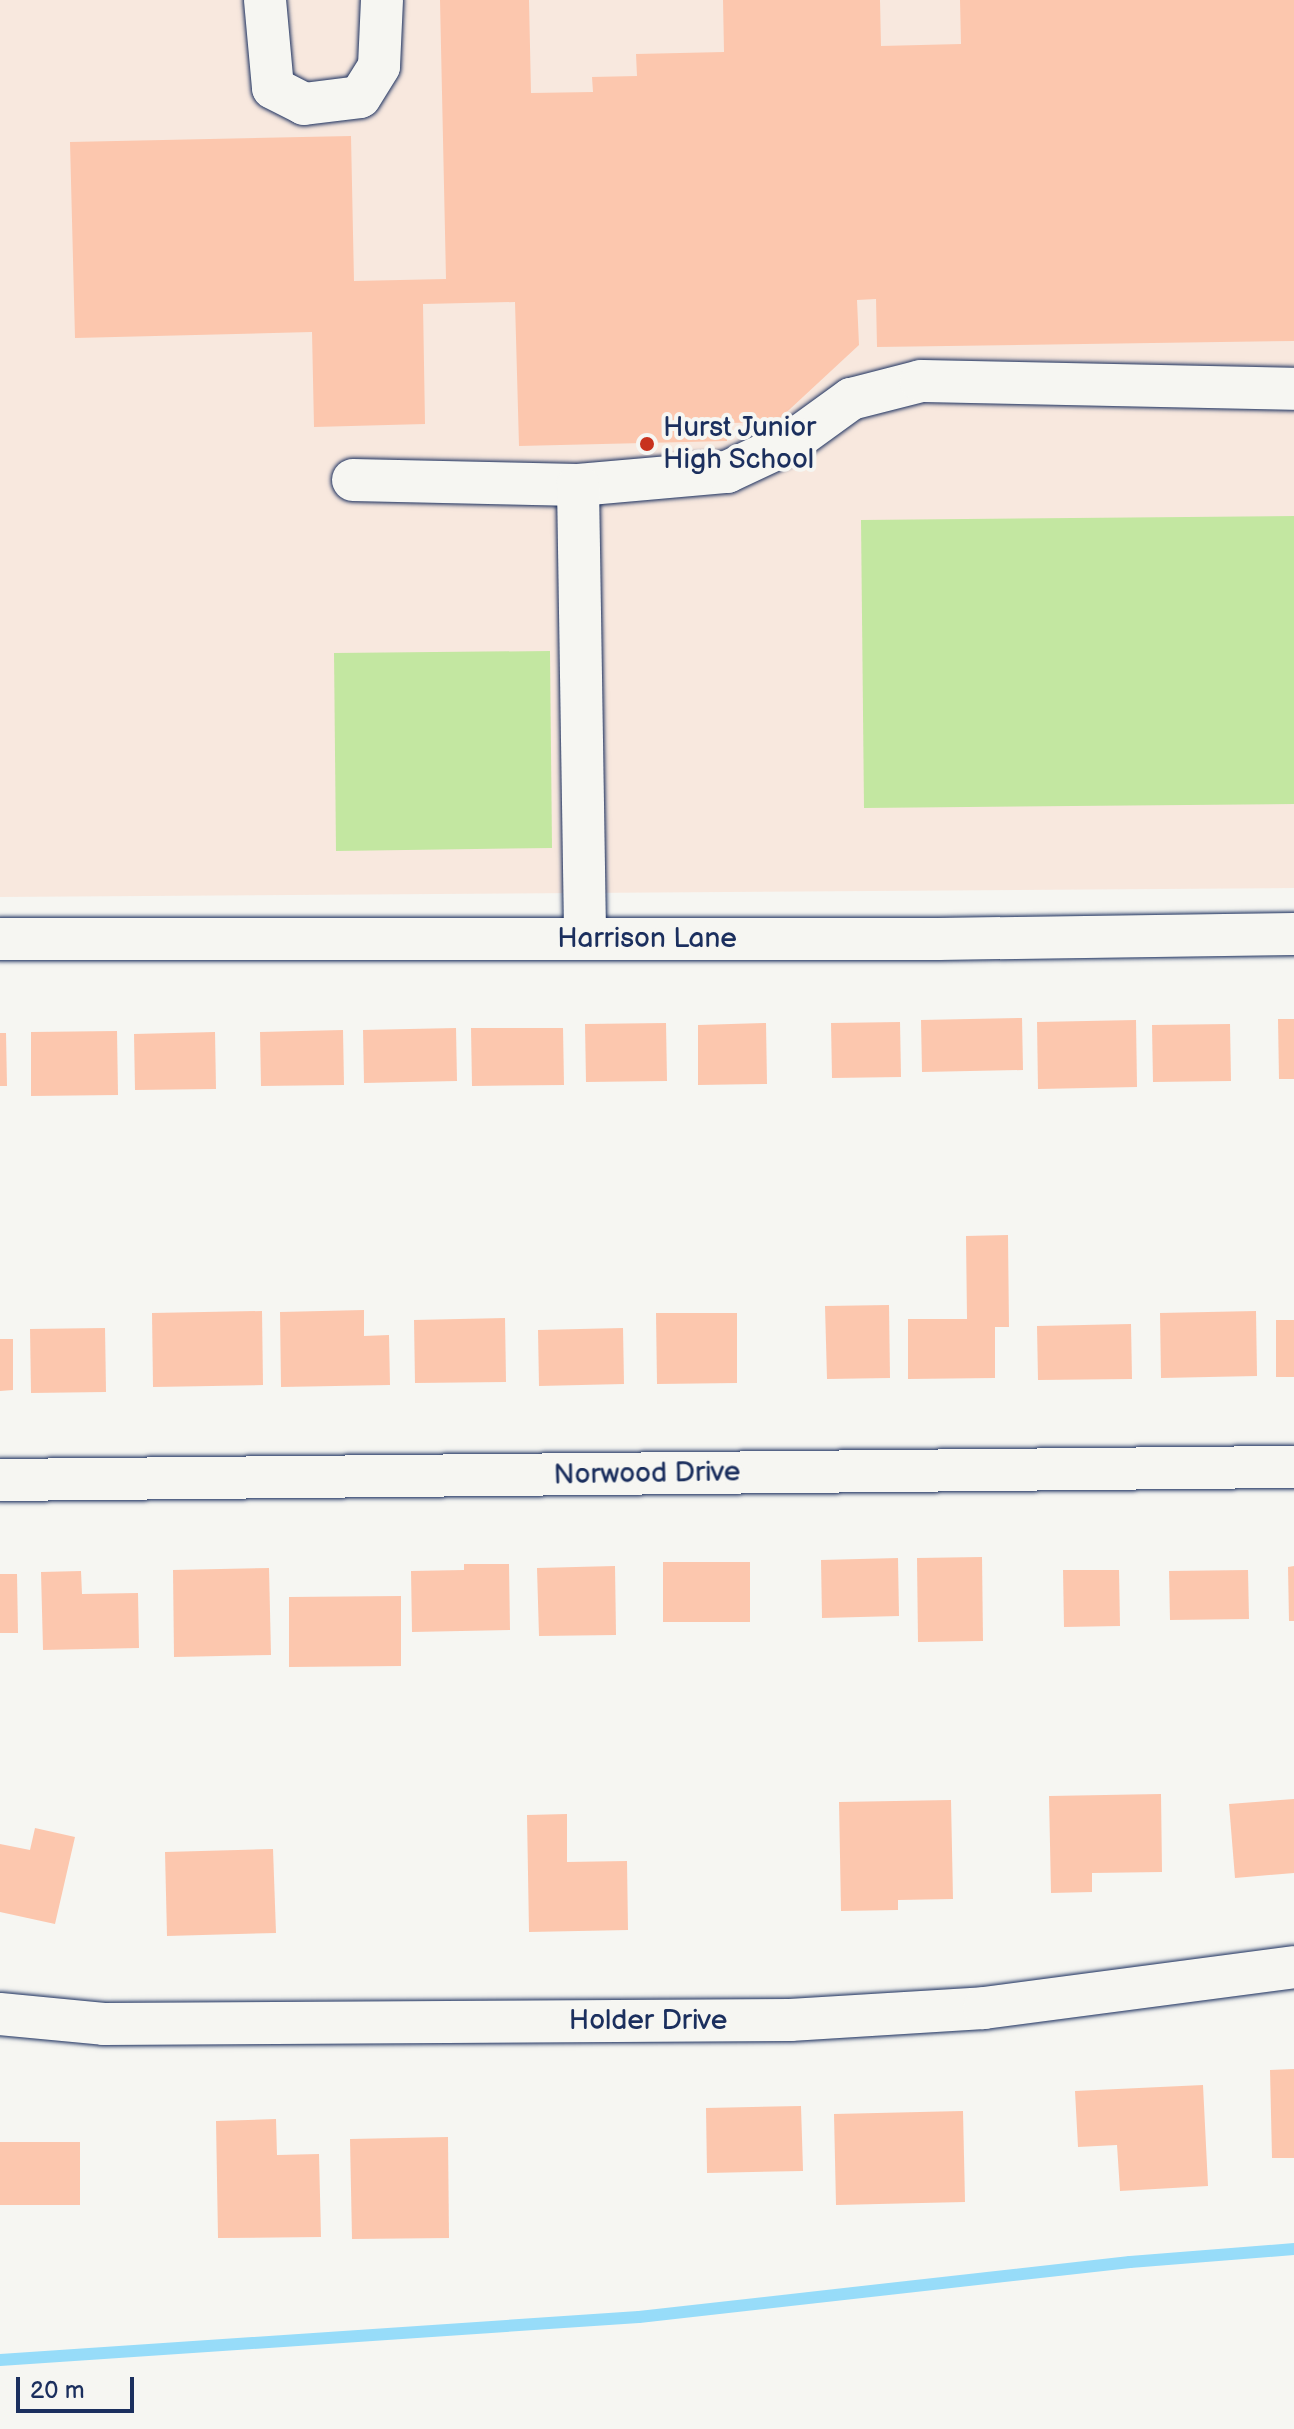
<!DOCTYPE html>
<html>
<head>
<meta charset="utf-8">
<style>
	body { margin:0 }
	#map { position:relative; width:1294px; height:2429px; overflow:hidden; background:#f6f6f2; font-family:"Balsamiq Sans",sans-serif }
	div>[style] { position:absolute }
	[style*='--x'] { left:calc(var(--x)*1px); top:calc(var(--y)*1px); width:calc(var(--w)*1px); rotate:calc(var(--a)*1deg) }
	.built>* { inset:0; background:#f8e8de }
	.green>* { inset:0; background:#c3e7a1 }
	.stream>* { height:12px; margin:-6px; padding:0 6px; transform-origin:6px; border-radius:6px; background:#97dcf9 }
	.building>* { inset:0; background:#fcc7ae }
	.roads { filter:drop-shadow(0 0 2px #1b2f5e) drop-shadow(0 0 2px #1b2f5e) }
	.minor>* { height:42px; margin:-21px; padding:0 21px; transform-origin:21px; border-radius:21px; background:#f6f6f2 }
	.dots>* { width:22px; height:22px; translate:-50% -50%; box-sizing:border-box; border:4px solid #f6f6f2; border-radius:50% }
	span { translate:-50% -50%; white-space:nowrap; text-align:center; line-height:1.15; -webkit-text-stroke:8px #f6f6f2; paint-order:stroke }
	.poi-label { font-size:28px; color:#1b2f5e }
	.left { translate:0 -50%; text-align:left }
	.street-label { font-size:28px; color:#1b2f5e }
	.scale { position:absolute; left:16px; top:2377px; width:118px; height:36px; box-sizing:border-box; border:4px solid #1b2f5e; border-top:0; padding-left:10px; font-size:24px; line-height:28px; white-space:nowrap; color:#1b2f5e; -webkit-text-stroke:6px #f6f6f2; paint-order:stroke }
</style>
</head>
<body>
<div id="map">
	<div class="built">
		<div style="clip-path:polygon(0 0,1294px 0,1294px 888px,0 897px)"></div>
	</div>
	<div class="green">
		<div style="clip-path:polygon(1294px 516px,1294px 804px,864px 808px,861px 520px)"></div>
		<div style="clip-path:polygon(550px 651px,552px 848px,336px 851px,334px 653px)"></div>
	</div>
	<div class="stream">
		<div style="--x:0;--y:2360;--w:640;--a:-3.85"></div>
		<div style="--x:639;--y:2317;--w:494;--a:-6.4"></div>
		<div style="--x:1130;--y:2262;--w:165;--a:-4.5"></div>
	</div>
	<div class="building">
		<div style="clip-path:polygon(440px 0,529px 0,531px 93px,593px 92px,592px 77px,637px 76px,636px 54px,724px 52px,723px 0,880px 0,881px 46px,961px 44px,960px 0,1294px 0,1294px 341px,877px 347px,876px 299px,857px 300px,859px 345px,776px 422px,727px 423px,727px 441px,519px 446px,515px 302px,423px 304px,425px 424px,314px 427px,312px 332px,75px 338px,70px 142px,351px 136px,354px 281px,446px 279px)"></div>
		<div style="clip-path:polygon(1022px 1018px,1023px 1070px,922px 1072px,921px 1020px)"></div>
		<div style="clip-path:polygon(1278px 1019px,1294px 1019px,1294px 1079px,1279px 1079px)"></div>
		<div style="clip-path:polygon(1136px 1020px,1137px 1087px,1038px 1089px,1037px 1022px)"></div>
		<div style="clip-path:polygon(900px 1022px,901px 1077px,832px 1078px,831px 1023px)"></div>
		<div style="clip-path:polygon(666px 1023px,667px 1081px,586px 1082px,585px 1024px)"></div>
		<div style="clip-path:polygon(766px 1023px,767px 1084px,698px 1085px,698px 1025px)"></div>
		<div style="clip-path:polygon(1230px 1024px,1231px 1081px,1153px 1082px,1152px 1025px)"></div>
		<div style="clip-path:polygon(456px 1028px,457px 1081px,364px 1083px,363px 1030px)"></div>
		<div style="clip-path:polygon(471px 1028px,563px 1028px,564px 1085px,472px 1086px)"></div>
		<div style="clip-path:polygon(343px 1030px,344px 1085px,261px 1086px,260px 1032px)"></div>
		<div style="clip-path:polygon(117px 1031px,118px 1095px,31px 1096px,31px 1032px)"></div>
		<div style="clip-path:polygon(215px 1032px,216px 1089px,135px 1090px,134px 1034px)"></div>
		<div style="clip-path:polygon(0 1033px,6px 1033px,7px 1086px,0 1086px)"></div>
		<div style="clip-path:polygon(1008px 1235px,1009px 1327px,995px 1327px,995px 1378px,908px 1379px,908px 1319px,967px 1319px,966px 1236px)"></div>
		<div style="clip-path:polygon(889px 1305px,890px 1378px,827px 1379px,825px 1306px)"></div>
		<div style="clip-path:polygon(364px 1310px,364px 1336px,389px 1335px,390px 1385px,281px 1387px,280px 1312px)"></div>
		<div style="clip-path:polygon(262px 1311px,263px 1385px,153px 1387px,152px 1313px)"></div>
		<div style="clip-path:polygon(1256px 1311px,1257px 1376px,1161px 1378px,1160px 1313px)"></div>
		<div style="clip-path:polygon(656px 1313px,737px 1313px,737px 1383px,657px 1384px)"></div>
		<div style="clip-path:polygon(505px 1318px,506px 1382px,415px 1383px,414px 1320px)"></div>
		<div style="clip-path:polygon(1276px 1320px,1294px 1320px,1294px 1377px,1276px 1377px)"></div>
		<div style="clip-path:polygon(1131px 1324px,1132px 1379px,1038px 1380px,1037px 1326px)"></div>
		<div style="clip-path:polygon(105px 1328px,106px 1392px,31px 1393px,30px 1329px)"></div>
		<div style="clip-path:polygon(623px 1328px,624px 1384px,539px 1386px,538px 1330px)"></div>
		<div style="clip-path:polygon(0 1339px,13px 1339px,13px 1390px,0 1391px)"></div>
		<div style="clip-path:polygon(982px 1557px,983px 1641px,918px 1642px,917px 1558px)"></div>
		<div style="clip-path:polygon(898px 1558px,899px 1616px,822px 1618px,821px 1560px)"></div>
		<div style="clip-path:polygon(663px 1562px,750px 1562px,750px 1622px,663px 1622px)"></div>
		<div style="clip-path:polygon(464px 1564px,509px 1564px,510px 1630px,412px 1632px,411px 1571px,464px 1570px)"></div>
		<div style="clip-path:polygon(615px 1566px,616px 1635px,539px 1636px,537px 1568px)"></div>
		<div style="clip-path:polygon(1294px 1566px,1294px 1621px,1289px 1621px,1288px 1567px)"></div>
		<div style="clip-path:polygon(269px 1568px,271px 1655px,174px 1657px,173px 1570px)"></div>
		<div style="clip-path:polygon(1063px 1570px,1119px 1570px,1120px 1626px,1064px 1627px)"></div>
		<div style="clip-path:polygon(1248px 1570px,1249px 1619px,1170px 1620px,1169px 1571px)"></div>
		<div style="clip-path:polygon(81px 1571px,82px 1594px,138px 1593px,139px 1648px,43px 1650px,41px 1572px)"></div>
		<div style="clip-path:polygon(0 1574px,17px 1574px,18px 1633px,0 1633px)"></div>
		<div style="clip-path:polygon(401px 1596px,401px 1666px,289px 1667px,289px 1597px)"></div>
		<div style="clip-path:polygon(1161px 1794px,1162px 1872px,1092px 1873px,1092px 1892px,1051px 1893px,1049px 1796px)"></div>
		<div style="clip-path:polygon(1294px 1799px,1294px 1873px,1235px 1878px,1229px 1804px)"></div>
		<div style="clip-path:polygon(951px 1800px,953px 1899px,898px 1900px,898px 1910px,841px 1911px,839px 1802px)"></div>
		<div style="clip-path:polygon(567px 1814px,567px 1862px,627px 1861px,628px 1930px,529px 1932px,527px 1815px)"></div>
		<div style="clip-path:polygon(35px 1828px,75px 1837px,55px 1924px,0 1912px,0 1844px,30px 1850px)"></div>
		<div style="clip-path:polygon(273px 1849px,276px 1933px,167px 1936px,165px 1852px)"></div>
		<div style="clip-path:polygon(1294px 2069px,1294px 2158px,1272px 2158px,1270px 2070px)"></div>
		<div style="clip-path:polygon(1203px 2085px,1208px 2186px,1120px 2191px,1117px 2145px,1078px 2147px,1075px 2091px)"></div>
		<div style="clip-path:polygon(801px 2106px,803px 2171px,707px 2173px,706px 2108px)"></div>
		<div style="clip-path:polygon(963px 2111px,965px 2202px,836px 2205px,834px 2114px)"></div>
		<div style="clip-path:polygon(276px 2119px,277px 2155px,319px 2154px,321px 2237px,218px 2238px,216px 2121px)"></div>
		<div style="clip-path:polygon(448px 2137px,449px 2238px,352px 2239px,350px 2139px)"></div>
		<div style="clip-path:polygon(0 2142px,80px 2142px,80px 2205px,0 2205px)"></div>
	</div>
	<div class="roads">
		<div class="minor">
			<div style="--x:265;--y:0;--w:88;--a:84.8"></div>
			<div style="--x:273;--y:88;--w:35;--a:27"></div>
			<div style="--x:304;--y:104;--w:56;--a:-7.1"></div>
			<div style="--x:360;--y:97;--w:36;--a:-58"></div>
			<div style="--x:379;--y:66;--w:66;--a:-87.4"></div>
			<div style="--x:353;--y:480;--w:225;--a:1.3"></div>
			<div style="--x:578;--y:485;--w:150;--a:-5"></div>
			<div style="--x:727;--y:472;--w:73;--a:-25.2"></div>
			<div style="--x:793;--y:441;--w:72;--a:-35.9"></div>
			<div style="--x:851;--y:399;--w:72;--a:-14.4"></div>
			<div style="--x:921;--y:381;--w:373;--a:1.2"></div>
			<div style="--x:578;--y:485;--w:454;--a:89.1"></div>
			<div style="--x:0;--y:939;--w:938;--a:0"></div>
			<div style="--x:938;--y:939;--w:356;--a:-0.8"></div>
			<div style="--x:0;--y:1480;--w:1294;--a:-0.58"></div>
			<div style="--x:0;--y:2014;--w:104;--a:5.5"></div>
			<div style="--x:104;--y:2024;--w:686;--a:-0.33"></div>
			<div style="--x:790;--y:2020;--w:194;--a:-3.5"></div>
			<div style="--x:984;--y:2008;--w:313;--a:-7.5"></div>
		</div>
	</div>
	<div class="dots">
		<div style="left:647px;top:444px;background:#c8321e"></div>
	</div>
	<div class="poi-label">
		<span class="left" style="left:663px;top:444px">Hurst Junior<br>High School</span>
	</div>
	<div class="street-label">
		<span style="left:647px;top:939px">Harrison Lane</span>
		<span style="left:647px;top:1474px;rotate:-1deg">Norwood Drive</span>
		<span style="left:648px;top:2021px">Holder Drive</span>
	</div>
	<div class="scale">20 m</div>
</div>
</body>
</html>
